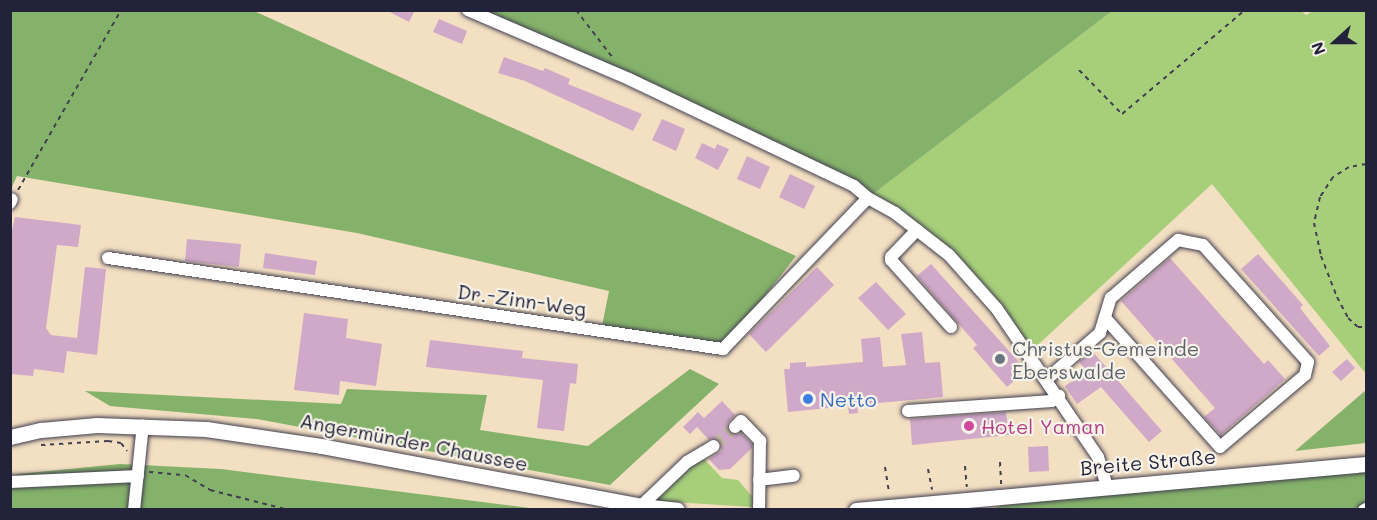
<!DOCTYPE html>
<html>
<head>
<meta charset="utf-8">
<style>
	body { margin:0 }
	#map { position:relative; width:1377px; height:520px; overflow:hidden; background:#f3dfc2; font-family:Mali,sans-serif }
	div>[style] { position:absolute }
	[style*='--x'] { left:calc(var(--x)*1px); top:calc(var(--y)*1px); width:calc(var(--w)*1px); rotate:calc(var(--a)*1deg) }
	.green>* { inset:0; background:#a7cf7a }
	.forest>* { inset:0; background:#85b26a }
	.building>* { inset:0; background:#d0a9c8 }
	.minor-tunnel>* { height:12px; margin-top:-6px; transform-origin:0; background:repeating-linear-gradient(90deg,#c9b9a7 0 12px,transparent 0 18px) }
	.path>* { height:2px; margin-top:-1px; transform-origin:0; background:repeating-linear-gradient(90deg,#413e4f 0 4.5px,transparent 0 9px) }
	.roads { filter:drop-shadow(0 0 2px #413e4f) drop-shadow(0 0 2px #413e4f) }
	.minor>* { height:12px; margin:-6px; padding:0 6px; transform-origin:6px; border-radius:6px; background:#fff }
	.major>* { height:15px; margin:-7.5px; padding:0 7.5px; transform-origin:7.5px; border-radius:7.5px; background:#fff }
	.dots>* { width:16px; height:16px; translate:-50% -50%; box-sizing:border-box; border:3px solid #f7f3e8; border-radius:50% }
	span { translate:-50% -50%; white-space:nowrap; text-align:center; line-height:1.15; -webkit-text-stroke:4.5px #f7f3e8; paint-order:stroke }
	.street-label { font-size:20px; color:#22223b }
	.worship-label { font-size:20px; color:#5b616d }
	.left { translate:0 -50%; text-align:left }
	.shop-label { font-size:20px; color:#366cbe }
	.hotel-label { font-size:20px; color:#b23c85 }
	.frame { position:absolute; inset:0; border:12px solid #22223b; pointer-events:none }
	.north { position:absolute; left:1305px; top:12px; width:60px; height:60px; -webkit-text-stroke:4px #f7f3e8; paint-order:stroke; rotate:249deg; font-size:16px; font-weight:700; line-height:24px; text-align:center; color:#22223b }
	.north::after { content:''; display:block; margin:auto; width:21px; height:27px; background:#22223b; clip-path:polygon(50% 0,100% 100%,50% 72%,0 100%) }
</style>
</head>
<body>
<div id="map">
	<div class="green">
		<div style="clip-path:polygon(1300px 10px,1306px 15px,1313px 11px,1366px 11px,1366px 374px,1212px 184px,1029px 353px,949px 255px,868px 198px,1112px 11px)"></div>
		<div style="clip-path:polygon(702px 457px,722px 478px,738px 480px,756px 501px,751px 507px,658px 501px,655px 495px)"></div>
	</div>
	<div class="forest">
		<div style="clip-path:polygon(11px 11px,254px 11px,796px 256px,723px 349px,601px 331px,609px 291px,357px 233px,17px 176px,11px 189px)"></div>
		<div style="clip-path:polygon(468px 11px,1112px 11px,868px 198px,854px 186px)"></div>
		<div style="clip-path:polygon(690px 369px,719px 384px,610px 485px,257px 419px,110px 406px,85px 391px,341px 404px,347px 389px,487px 395px,480px 430px,588px 446px)"></div>
		<div style="clip-path:polygon(1366px 390px,1366px 443px,1295px 451px)"></div>
		<div style="clip-path:polygon(120px 464px,221px 469px,538px 509px,11px 510px,10px 485px,18px 474px)"></div>
		<div style="clip-path:polygon(1366px 469px,1366px 509px,989px 510px,1012px 502px)"></div>
	</div>
	<div class="building">
		<div style="clip-path:polygon(386px 10px,415px 10px,409px 22px)"></div>
		<div style="clip-path:polygon(439px 19px,467px 31px,462px 44px,433px 32px)"></div>
		<div style="clip-path:polygon(504px 57px,543px 71px,545px 68px,570px 79px,568px 84px,642px 114px,633px 131px,525px 81px,498px 73px)"></div>
		<div style="clip-path:polygon(662px 119px,685px 129px,676px 151px,652px 140px)"></div>
		<div style="clip-path:polygon(702px 143px,715px 149px,717px 144px,729px 149px,718px 170px,695px 158px)"></div>
		<div style="clip-path:polygon(747px 156px,770px 167px,760px 189px,737px 179px)"></div>
		<div style="clip-path:polygon(790px 174px,815px 186px,804px 209px,779px 197px)"></div>
		<div style="clip-path:polygon(15px 217px,81px 225px,78px 247px,57px 245px,46px 328px,51px 335px,77px 338px,85px 267px,106px 269px,97px 355px,67px 351px,64px 373px,34px 369px,33px 376px,11px 374px,10px 239px)"></div>
		<div style="clip-path:polygon(187px 239px,241px 244px,239px 267px,185px 261px)"></div>
		<div style="clip-path:polygon(265px 253px,317px 261px,315px 275px,263px 268px)"></div>
		<div style="clip-path:polygon(1258px 254px,1303px 305px,1300px 308px,1330px 346px,1319px 356px,1241px 269px)"></div>
		<div style="clip-path:polygon(1170px 258px,1264px 364px,1268px 360px,1285px 379px,1221px 435px,1204px 417px,1215px 408px,1121px 301px)"></div>
		<div style="clip-path:polygon(931px 264px,1026px 370px,1007px 387px,973px 348px,977px 345px,917px 276px)"></div>
		<div style="clip-path:polygon(817px 267px,834px 285px,766px 352px,749px 334px)"></div>
		<div style="clip-path:polygon(876px 282px,906px 314px,888px 330px,858px 298px)"></div>
		<div style="clip-path:polygon(304px 313px,348px 319px,346px 338px,382px 344px,376px 386px,340px 381px,339px 395px,294px 390px)"></div>
		<div style="clip-path:polygon(922px 332px,925px 363px,940px 362px,943px 397px,857px 405px,858px 413px,849px 414px,848px 406px,788px 412px,784px 369px,790px 369px,790px 363px,806px 362px,806px 367px,863px 362px,861px 339px,880px 337px,883px 367px,906px 365px,901px 334px)"></div>
		<div style="clip-path:polygon(430px 340px,523px 351px,522px 358px,578px 364px,576px 384px,570px 383px,564px 431px,537px 428px,543px 380px,426px 367px)"></div>
		<div style="clip-path:polygon(1092px 351px,1162px 431px,1149px 442px,1101px 387px,1077px 404px,1065px 386px,1087px 371px,1079px 362px)"></div>
		<div style="clip-path:polygon(1347px 359px,1355px 368px,1341px 381px,1332px 372px)"></div>
		<div style="clip-path:polygon(722px 401px,735px 415px,727px 424px,729px 432px,733px 435px,741px 433px,752px 444px,752px 448px,730px 469px,719px 470px,709px 459px,721px 451px,721px 441px,714px 438px,709px 440px,697px 427px,690px 434px,683px 427px,698px 412px,704px 418px)"></div>
		<div style="clip-path:polygon(1006px 412px,1009px 435px,912px 445px,910px 419px)"></div>
		<div style="clip-path:polygon(1048px 446px,1049px 471px,1029px 472px,1028px 447px)"></div>
	</div>
	<div class="minor-tunnel">
		<div style="--x:714;--y:446;--w:28;--a:-42"></div>
	</div>
	<div class="path">
		<div style="--x:576;--y:10;--w:61;--a:52.4"></div>
		<div style="--x:1079;--y:70;--w:62;--a:45.7"></div>
		<div style="--x:1122;--y:114;--w:161;--a:-40.2"></div>
		<div style="--x:1366;--y:164;--w:17;--a:170"></div>
		<div style="--x:1349;--y:167;--w:19;--a:148"></div>
		<div style="--x:1333;--y:177;--w:24;--a:123"></div>
		<div style="--x:1320;--y:197;--w:27;--a:103"></div>
		<div style="--x:1314;--y:223;--w:34;--a:78"></div>
		<div style="--x:1321;--y:256;--w:44;--a:68.7"></div>
		<div style="--x:1337;--y:297;--w:24;--a:62"></div>
		<div style="--x:1348;--y:318;--w:13;--a:42"></div>
		<div style="--x:1358;--y:327;--w:8;--a:0"></div>
		<div style="--x:18;--y:190;--w:207;--a:-60.2"></div>
		<div style="--x:41;--y:445;--w:67;--a:-3.4"></div>
		<div style="--x:108;--y:441;--w:13;--a:9"></div>
		<div style="--x:121;--y:443;--w:10;--a:53"></div>
		<div style="--x:1000;--y:462;--w:22;--a:87"></div>
		<div style="--x:965;--y:466;--w:21;--a:85"></div>
		<div style="--x:885;--y:467;--w:26;--a:81"></div>
		<div style="--x:928;--y:469;--w:21;--a:79"></div>
		<div style="--x:149;--y:472;--w:36;--a:5"></div>
		<div style="--x:185;--y:475;--w:29;--a:31"></div>
		<div style="--x:210;--y:490;--w:81;--a:14.2"></div>
	</div>
	<div class="roads">
		<div class="minor">
			<div style="--x:468;--y:10;--w:175;--a:23.2"></div>
			<div style="--x:629;--y:79;--w:249;--a:25.4"></div>
			<div style="--x:854;--y:186;--w:18;--a:41"></div>
			<div style="--x:868;--y:198;--w:31;--a:29"></div>
			<div style="--x:895;--y:213;--w:68;--a:37.9"></div>
			<div style="--x:949;--y:255;--w:72;--a:48.4"></div>
			<div style="--x:997;--y:309;--w:179;--a:55.7"></div>
			<div style="--x:1098;--y:457;--w:31;--a:73"></div>
			<div style="--x:10;--y:203;--w:4;--a:-63"></div>
			<div style="--x:917;--y:230;--w:37;--a:134"></div>
			<div style="--x:891;--y:257;--w:3;--a:90"></div>
			<div style="--x:891;--y:260;--w:90;--a:48.2"></div>
			<div style="--x:108;--y:258;--w:622;--a:8.42"></div>
			<div style="--x:723;--y:349;--w:209;--a:-46.2"></div>
			<div style="--x:1047;--y:379;--w:70;--a:-41"></div>
			<div style="--x:1100;--y:333;--w:37;--a:-73"></div>
			<div style="--x:1111;--y:298;--w:89;--a:-40.9"></div>
			<div style="--x:1178;--y:240;--w:25;--a:11"></div>
			<div style="--x:1203;--y:245;--w:157;--a:48.1"></div>
			<div style="--x:1308;--y:362;--w:13;--a:103"></div>
			<div style="--x:1305;--y:375;--w:111;--a:139.7"></div>
			<div style="--x:1220;--y:447;--w:173;--a:-131.7"></div>
			<div style="--x:908;--y:411;--w:144;--a:-4"></div>
			<div style="--x:1052;--y:401;--w:9;--a:-36"></div>
			<div style="--x:735;--y:427;--w:8;--a:-45"></div>
			<div style="--x:741;--y:421;--w:28;--a:46"></div>
			<div style="--x:760;--y:441;--w:69;--a:90.8"></div>
			<div style="--x:759;--y:480;--w:35;--a:-7"></div>
			<div style="--x:10;--y:482;--w:128;--a:-2.7"></div>
			<div style="--x:641;--y:506;--w:64;--a:-43.7"></div>
			<div style="--x:687;--y:462;--w:31;--a:-31"></div>
			<div style="--x:134;--y:510;--w:85;--a:-84"></div>
			<div style="--x:1364;--y:510;--w:2;--a:-27"></div>
		</div>
		<div class="major">
			<div style="--x:10;--y:437;--w:32;--a:-13"></div>
			<div style="--x:41;--y:430;--w:56;--a:-5.1"></div>
			<div style="--x:97;--y:425;--w:109;--a:2.1"></div>
			<div style="--x:206;--y:429;--w:116;--a:8.4"></div>
			<div style="--x:321;--y:446;--w:326;--a:10.6"></div>
			<div style="--x:641;--y:506;--w:36;--a:6"></div>
			<div style="--x:856;--y:510;--w:512;--a:-5.15"></div>
		</div>
	</div>
	<div class="dots">
		<div style="left:1000px;top:359px;background:#6b7280"></div>
		<div style="left:808px;top:399px;background:#3f7fe0"></div>
		<div style="left:969px;top:426px;background:#d1479c"></div>
	</div>
	<div class="street-label">
		<span style="left:522px;top:300px;rotate:8deg">Dr.-Zinn-Weg</span>
		<span style="left:414px;top:442px;rotate:11deg">Angermünder Chaussee</span>
		<span style="left:1148px;top:462px;rotate:-5deg">Breite Straße</span>
	</div>
	<div class="worship-label">
		<span class="left" style="left:1012px;top:360px">Christus-Gemeinde<br>Eberswalde</span>
	</div>
	<div class="shop-label">
		<span class="left" style="left:820px;top:399px">Netto</span>
	</div>
	<div class="hotel-label">
		<span class="left" style="left:981px;top:426px">Hotel Yaman</span>
	</div>
	<div class="frame"></div>
	<div class="north">N</div>
</div>
</body>
</html>
